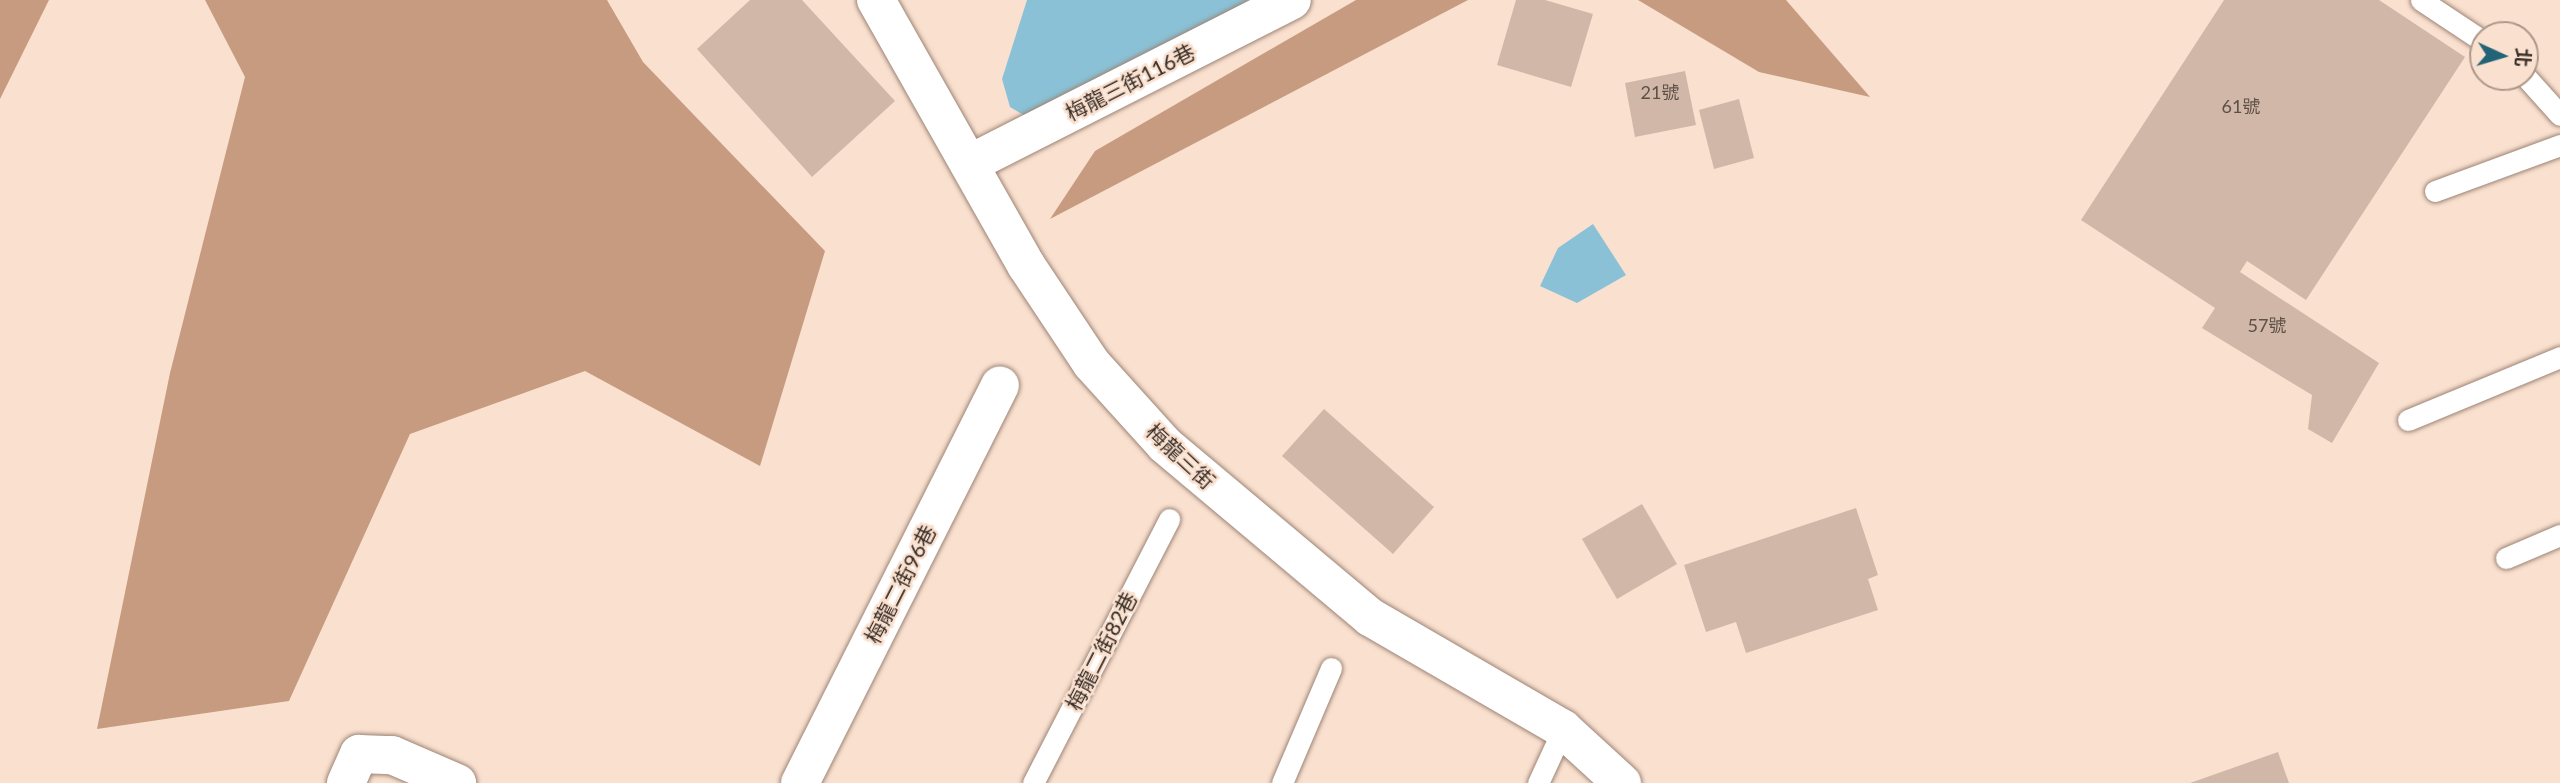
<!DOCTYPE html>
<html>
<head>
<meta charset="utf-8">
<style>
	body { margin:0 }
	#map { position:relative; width:2560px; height:783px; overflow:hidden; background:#fae0cf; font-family:Lato,"Noto Sans TC",sans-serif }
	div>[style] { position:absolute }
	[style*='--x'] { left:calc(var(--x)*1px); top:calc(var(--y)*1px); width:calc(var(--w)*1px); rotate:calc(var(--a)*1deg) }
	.forest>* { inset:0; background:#c79b80 }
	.water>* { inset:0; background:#8ac1d6 }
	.building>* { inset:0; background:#d1b7a7 }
	.roads { filter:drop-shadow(0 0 2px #9c8475) drop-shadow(0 0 2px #9c8475) }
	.lane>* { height:21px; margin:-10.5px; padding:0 10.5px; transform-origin:10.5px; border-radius:10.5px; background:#fff }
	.street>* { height:38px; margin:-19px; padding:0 19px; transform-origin:19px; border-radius:19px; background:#fff }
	span { translate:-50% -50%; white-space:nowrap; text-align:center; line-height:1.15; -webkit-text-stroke:5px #fae0cf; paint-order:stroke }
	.number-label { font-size:18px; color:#5e5047 }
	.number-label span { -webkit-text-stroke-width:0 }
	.street-label { font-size:21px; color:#382e27 }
	.north { position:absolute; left:2469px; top:21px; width:70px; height:70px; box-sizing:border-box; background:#fae0cf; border:2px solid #ac998c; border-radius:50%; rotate:94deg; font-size:19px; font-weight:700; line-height:28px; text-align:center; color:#382e27 }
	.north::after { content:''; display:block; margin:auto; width:24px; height:32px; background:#236378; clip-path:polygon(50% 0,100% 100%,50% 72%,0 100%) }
</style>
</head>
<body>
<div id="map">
	<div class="forest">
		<div style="clip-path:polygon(0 0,49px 0,0 99px)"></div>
		<div style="clip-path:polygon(205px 0,607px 0,643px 62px,825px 251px,760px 466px,585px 371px,410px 434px,289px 701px,97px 729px,170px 373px,245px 77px)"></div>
		<div style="clip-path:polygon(1356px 0,1468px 0,1050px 219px,1095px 151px)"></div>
		<div style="clip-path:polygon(1638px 0,1786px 0,1870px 97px,1759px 72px)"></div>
	</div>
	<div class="water">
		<div style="clip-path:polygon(1027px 0,1249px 0,1032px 120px,1010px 107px,1002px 79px)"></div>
		<div style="clip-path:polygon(1593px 224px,1626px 275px,1577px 303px,1540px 286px,1558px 248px)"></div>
	</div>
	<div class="building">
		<div style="clip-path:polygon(750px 0,802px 0,895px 101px,812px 177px,697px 49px)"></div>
		<div style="clip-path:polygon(1516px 0,1545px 0,1593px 14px,1571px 87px,1497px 65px)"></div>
		<div style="clip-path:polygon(2224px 0,2379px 0,2465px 57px,2306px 300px,2247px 261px,2240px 272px,2379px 363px,2332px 443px,2308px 429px,2312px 395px,2202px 328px,2215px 308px,2081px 220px)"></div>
		<div style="clip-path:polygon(1685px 71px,1696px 125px,1635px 137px,1625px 83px)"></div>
		<div style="clip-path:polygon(1739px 99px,1754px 158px,1714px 169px,1699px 110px)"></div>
		<div style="clip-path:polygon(1324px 409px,1434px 507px,1393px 554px,1282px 456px)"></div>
		<div style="clip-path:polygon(1642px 504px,1677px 564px,1617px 599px,1582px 539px)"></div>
		<div style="clip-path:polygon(1856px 508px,1878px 575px,1868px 579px,1878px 610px,1746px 653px,1736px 622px,1706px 632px,1684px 565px)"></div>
		<div style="clip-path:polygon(2278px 752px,2289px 783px,2190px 783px)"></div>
	</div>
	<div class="roads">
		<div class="lane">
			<div style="--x:2421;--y:0;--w:74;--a:33.5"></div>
			<div style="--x:2525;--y:76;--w:52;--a:48.1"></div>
			<div style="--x:2435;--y:191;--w:133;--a:-20.2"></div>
			<div style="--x:2408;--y:420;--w:165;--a:-22.5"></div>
			<div style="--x:2506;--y:558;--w:59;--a:-23.1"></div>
			<div style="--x:1033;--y:783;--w:297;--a:-62.7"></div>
			<div style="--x:1282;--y:783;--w:125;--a:-66.9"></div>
			<div style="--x:1538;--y:783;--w:60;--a:-65.2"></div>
		</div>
		<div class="street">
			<div style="--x:876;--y:0;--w:305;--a:60.5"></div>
			<div style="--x:1026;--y:265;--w:118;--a:56.4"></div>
			<div style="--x:1091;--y:363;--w:110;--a:47.9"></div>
			<div style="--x:1165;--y:445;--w:268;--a:40"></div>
			<div style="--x:1370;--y:617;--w:223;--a:30.1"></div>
			<div style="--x:1563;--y:729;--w:80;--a:42.5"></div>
			<div style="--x:969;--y:164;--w:362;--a:-26.9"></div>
			<div style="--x:346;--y:783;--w:32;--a:-66"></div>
			<div style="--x:359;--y:754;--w:33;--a:2"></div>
			<div style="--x:392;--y:755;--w:71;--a:23.3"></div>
			<div style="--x:800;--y:783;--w:445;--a:-63.3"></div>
		</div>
	</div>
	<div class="number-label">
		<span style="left:1660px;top:92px">21號</span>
		<span style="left:2241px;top:106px">61號</span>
		<span style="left:2267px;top:325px">57號</span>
	</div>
	<div class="street-label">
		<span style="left:1130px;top:82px;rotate:-27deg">梅龍三街116巷</span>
		<span style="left:1181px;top:456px;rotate:43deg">梅龍三街</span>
		<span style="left:900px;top:584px;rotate:-63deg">梅龍二街96巷</span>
		<span style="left:1101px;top:651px;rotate:-63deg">梅龍二街82巷</span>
	</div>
	<div class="north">北</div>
</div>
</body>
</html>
